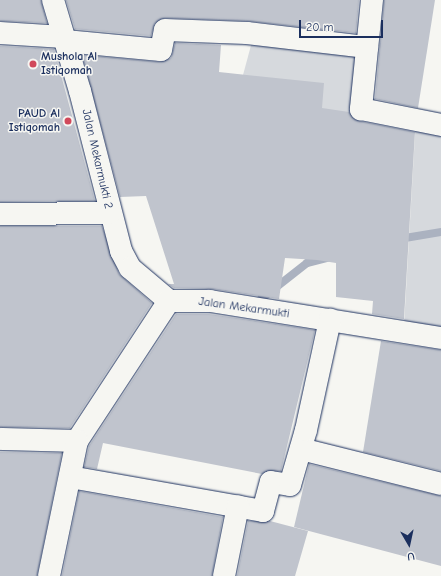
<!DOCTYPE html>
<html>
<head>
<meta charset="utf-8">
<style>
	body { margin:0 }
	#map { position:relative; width:441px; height:576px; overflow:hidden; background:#f6f6f2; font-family:"Comic Neue",sans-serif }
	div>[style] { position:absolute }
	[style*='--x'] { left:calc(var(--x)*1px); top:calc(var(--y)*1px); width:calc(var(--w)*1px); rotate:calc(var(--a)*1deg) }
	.green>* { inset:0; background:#d6d9dd }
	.stream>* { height:8px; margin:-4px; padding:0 4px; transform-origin:4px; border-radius:4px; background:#abb2c0 }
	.building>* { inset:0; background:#c0c4cd }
	.roads { filter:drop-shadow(0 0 1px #1b2f5e) drop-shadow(0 0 1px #1b2f5e) }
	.minor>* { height:22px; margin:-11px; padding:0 11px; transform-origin:11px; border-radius:11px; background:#f6f6f2 }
	.dots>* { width:11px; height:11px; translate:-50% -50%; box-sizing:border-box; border:2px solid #f6f6f2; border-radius:50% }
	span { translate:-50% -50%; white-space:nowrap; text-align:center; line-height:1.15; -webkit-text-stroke:3px #f6f6f2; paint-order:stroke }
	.poi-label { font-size:12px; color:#1b2f5e; font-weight:700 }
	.left { translate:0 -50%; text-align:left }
	.right { translate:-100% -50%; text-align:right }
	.street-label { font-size:12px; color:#1b2f5e }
	.north { position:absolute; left:389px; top:524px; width:40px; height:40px; -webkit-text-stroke:3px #f6f6f2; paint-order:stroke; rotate:171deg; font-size:11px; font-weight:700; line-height:16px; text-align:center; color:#1b2f5e }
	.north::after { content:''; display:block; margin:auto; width:14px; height:18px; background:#1b2f5e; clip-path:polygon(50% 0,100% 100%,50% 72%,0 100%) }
	.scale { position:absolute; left:299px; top:20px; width:84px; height:18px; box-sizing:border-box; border:2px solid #1b2f5e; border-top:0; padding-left:5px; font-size:12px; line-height:14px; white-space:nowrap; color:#1b2f5e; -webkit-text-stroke:3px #f6f6f2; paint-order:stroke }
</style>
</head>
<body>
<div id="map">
	<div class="green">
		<div style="clip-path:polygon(253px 38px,364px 50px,351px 164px,243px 75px)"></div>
		<div style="clip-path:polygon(416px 117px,441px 122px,441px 331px,404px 326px)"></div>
	</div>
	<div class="stream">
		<div style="--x:399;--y:239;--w:43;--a:-9.5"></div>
		<div style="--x:256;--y:303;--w:65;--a:-38.1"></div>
		<div style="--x:307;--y:263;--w:21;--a:-14"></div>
	</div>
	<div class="building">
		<div style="clip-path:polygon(0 0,41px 0,47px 23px,0 21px)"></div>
		<div style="clip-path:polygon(66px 0,359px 0,356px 33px,248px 21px,165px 18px,155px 23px,151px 36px,75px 29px)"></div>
		<div style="clip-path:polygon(384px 0,435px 0,418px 108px,375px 99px)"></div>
		<div style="clip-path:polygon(175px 43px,221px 45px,219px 72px,324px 83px,322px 108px,349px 112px,359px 121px,415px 132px,404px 319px,372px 314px,373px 301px,336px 297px,336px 263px,317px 260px,285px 258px,279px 299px,212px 289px,174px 288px,168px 284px,174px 284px,146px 196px,120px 197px,82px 55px,160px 62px,171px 58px)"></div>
		<div style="clip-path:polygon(0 46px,54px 49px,95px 201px,0 202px)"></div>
		<div style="clip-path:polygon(0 226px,102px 226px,119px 274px,152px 303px,70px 428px,0 427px)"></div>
		<div style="clip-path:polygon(176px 314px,209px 314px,315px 330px,281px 471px,262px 474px,103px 443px,97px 469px,84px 467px,89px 446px)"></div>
		<div style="clip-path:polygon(381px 341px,441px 350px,441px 471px,363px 452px)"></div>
		<div style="clip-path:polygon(0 452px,62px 453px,37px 576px,0 576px)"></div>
		<div style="clip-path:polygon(309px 464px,441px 496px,441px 566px,294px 527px)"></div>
		<div style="clip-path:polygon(79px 491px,223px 517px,212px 576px,62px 576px)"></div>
		<div style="clip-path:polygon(248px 521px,270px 521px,308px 531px,295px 576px,237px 576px)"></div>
	</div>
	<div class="roads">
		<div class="minor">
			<div style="--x:53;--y:0;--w:95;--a:73.5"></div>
			<div style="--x:80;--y:91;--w:165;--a:75.6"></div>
			<div style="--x:121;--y:251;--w:19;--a:62"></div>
			<div style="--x:130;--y:268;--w:51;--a:40.2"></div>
			<div style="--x:372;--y:0;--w:110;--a:95.8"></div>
			<div style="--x:361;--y:109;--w:82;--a:11.3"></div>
			<div style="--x:0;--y:33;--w:64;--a:3.6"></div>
			<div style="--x:65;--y:41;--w:96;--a:5.4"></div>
			<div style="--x:161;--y:50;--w:20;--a:-79"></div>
			<div style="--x:165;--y:30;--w:82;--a:2.1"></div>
			<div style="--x:247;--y:33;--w:121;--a:6.7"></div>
			<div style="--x:0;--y:214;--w:109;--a:-0.5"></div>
			<div style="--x:0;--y:439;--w:77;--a:1.5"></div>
			<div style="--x:77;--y:441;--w:168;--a:-56.7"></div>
			<div style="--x:169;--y:301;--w:41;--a:0"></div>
			<div style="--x:210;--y:301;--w:234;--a:9.1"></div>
			<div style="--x:301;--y:449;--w:144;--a:14"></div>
			<div style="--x:70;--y:477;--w:196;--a:10"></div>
			<div style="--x:263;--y:511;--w:30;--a:-75"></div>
			<div style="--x:271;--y:482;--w:19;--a:9"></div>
			<div style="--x:290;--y:485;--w:57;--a:-73.8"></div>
			<div style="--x:306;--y:430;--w:113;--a:-77.7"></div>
			<div style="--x:49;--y:576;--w:138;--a:-78.3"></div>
			<div style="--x:224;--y:576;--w:71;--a:-78.7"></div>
		</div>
	</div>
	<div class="dots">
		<div style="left:33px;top:64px;background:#d1495b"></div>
		<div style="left:68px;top:121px;background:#d1495b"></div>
	</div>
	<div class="poi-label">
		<span class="left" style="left:41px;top:64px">Mushola Al<br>Istiqomah</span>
		<span class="right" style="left:60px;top:121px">PAUD Al<br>Istiqomah</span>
	</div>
	<div class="street-label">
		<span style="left:97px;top:159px;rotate:77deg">Jalan Mekarmukti 2</span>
		<span style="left:244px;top:308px;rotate:8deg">Jalan Mekarmukti</span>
	</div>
	<div class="north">U</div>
	<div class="scale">20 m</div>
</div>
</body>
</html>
